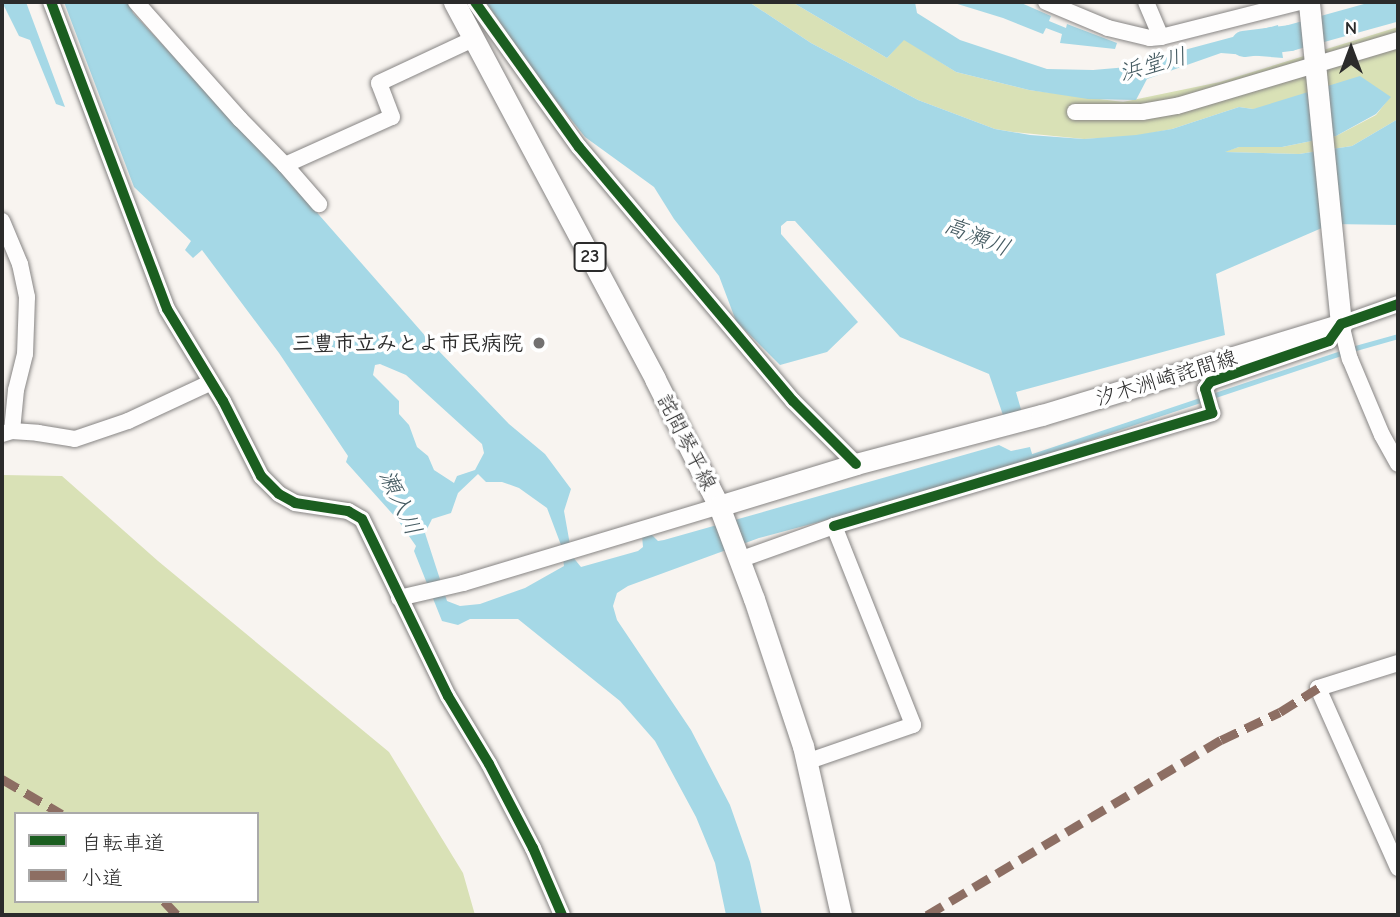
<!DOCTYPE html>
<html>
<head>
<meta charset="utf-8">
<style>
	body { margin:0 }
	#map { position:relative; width:1400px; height:917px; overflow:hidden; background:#f8f4f0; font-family:"Comic Neue","Klee One",sans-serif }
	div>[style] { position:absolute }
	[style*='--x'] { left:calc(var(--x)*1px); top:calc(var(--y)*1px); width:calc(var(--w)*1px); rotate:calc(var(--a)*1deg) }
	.green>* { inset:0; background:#d9e1b6 }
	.water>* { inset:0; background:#a5d8e6 }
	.stream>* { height:4.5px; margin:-2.25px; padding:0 2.25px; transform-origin:2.25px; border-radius:2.25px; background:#a5d8e6 }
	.river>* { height:26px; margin:-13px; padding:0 13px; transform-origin:13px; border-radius:13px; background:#a5d8e6 }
	.roads { filter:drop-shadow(0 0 2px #878584) drop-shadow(0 0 2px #878584) }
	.minor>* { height:16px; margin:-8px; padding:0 8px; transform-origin:8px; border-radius:8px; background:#fefdfd }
	.major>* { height:21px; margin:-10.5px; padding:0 10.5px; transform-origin:10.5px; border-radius:10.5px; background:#fefdfd }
	.quiet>* { height:9px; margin-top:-4.5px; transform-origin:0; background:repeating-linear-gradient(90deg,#8d6e63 0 18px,transparent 0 27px) }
	.cycleway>* { height:10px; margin:-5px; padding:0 5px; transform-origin:5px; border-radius:5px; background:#1b5e20 }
	.dots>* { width:19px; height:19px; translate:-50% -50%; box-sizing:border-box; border:4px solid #fff; border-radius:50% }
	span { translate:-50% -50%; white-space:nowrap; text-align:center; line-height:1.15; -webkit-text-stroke:7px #fff; paint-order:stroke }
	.shield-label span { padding:2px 5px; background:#fff; border:2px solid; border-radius:5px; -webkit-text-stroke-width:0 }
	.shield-label { font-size:19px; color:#2b2b2b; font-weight:700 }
	.poi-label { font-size:21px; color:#2b2b2b; font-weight:700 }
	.right { translate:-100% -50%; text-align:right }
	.street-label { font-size:21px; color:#2b2b2b }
	.water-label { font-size:23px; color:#455b62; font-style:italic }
	.frame { position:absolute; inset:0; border:4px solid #2b2b2b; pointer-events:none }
	.legend { position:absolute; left:14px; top:812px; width:245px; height:91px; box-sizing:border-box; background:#fff; border:2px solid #aaa; margin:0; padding:9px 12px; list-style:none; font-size:21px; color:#2b2b2b }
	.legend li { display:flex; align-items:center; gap:14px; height:35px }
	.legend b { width:35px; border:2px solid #aaa }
	.north { position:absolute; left:1316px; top:14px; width:70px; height:70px; -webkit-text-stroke:5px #fff; paint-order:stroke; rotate:0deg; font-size:19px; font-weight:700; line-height:28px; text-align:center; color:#2b2b2b }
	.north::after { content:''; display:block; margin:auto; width:24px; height:32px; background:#2b2b2b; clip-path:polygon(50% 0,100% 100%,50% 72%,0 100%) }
</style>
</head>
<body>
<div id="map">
	<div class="green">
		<div style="clip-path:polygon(749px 2px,792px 2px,887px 58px,904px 39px,956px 72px,1029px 90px,1123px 102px,1220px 82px,1398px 27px,1398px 119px,1352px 146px,1299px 154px,1223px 152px,1239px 147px,1282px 147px,1336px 136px,1376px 115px,1390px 97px,1253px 109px,1239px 107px,1172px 129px,1136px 136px,1084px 139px,1013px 132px,995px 129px,918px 100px,811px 43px)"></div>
		<div style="clip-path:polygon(evenodd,2px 475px,62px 476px,158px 561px,389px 752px,463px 873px,475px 915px,2px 915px,2px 475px,16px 814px,257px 814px,257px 901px,16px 901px,16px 814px)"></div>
	</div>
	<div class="water">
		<div style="clip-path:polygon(2px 2px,26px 2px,65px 107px,56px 104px,30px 40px,19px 36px)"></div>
		<div style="clip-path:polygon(evenodd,64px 2px,129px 2px,133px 13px,284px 175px,435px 347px,509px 424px,545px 454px,571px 489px,564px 511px,572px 556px,581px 567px,638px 551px,643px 547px,642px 536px,651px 534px,658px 541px,664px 540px,999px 445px,1011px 451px,1030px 447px,1035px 464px,759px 538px,628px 586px,617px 593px,613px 606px,617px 620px,691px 730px,730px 805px,750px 862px,762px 915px,726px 915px,715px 863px,696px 817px,655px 741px,620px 701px,518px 619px,470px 619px,458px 625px,442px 621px,414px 551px,416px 546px,397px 519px,346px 462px,348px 456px,279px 353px,202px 250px,193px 258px,185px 250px,191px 241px,134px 187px,64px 2px,380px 364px,406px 375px,482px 444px,484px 453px,475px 470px,457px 476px,454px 483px,434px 470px,428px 456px,417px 447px,409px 425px,399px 414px,399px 401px,373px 375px,375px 365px,380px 364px,64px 2px,478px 474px,486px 482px,502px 482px,519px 488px,547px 508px,561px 545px,564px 566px,525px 588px,480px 604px,460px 606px,447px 601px,425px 533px,432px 519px,451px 513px,458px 493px,478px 474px)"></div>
		<div style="clip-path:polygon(486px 2px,749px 2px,811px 43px,918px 100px,995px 129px,1030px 135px,1084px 139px,1136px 135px,1172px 129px,1239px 107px,1253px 109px,1360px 76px,1391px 97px,1376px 114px,1336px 136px,1282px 147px,1239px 147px,1225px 152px,1299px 154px,1352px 146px,1398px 119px,1398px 225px,1331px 224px,1216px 274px,1225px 335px,1016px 392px,1022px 413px,1004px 418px,989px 374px,900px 337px,795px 221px,787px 221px,781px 226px,781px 234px,858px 322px,827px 352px,780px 365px,736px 321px,719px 276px,674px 219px,654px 187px,585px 137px,535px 74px)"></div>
		<div style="clip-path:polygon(792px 2px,915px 2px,917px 13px,960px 40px,1047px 69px,1093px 70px,1151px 65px,1173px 53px,1278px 25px,1283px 58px,1221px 53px,1147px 79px,1136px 100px,1088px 99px,1029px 90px,956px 72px,904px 40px,887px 58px)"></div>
		<div style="clip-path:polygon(951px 2px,1019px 2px,1051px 16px,1049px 21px,1066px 28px,1067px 24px,1117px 43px,1115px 49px,1060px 43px,1062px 34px,1046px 28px,1043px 34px,1003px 18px)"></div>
	</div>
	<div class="stream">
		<div style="--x:1352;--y:349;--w:48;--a:-15.8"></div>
		<div style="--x:1030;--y:457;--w:331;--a:-18.5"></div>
	</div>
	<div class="river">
		<div style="--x:1244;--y:44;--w:46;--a:-7.4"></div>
		<div style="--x:1290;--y:38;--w:112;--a:-15.5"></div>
	</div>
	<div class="roads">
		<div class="minor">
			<div style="--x:51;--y:2;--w:328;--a:69.3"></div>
			<div style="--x:167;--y:309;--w:108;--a:58.7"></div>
			<div style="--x:223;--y:401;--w:84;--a:63.1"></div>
			<div style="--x:261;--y:476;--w:25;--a:45"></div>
			<div style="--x:279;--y:494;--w:18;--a:29"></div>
			<div style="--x:295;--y:503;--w:54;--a:8.6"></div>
			<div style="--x:348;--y:511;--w:16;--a:30"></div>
			<div style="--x:362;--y:519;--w:197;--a:64.1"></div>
			<div style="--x:448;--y:696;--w:79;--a:58.9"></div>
			<div style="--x:489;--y:764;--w:95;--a:62.4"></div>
			<div style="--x:533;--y:848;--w:73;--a:66.6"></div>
			<div style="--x:136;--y:2;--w:157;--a:48.4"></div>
			<div style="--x:240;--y:119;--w:64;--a:45.6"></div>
			<div style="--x:285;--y:165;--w:117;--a:-24.2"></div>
			<div style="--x:392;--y:117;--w:36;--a:-111"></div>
			<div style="--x:379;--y:83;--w:104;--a:-25.1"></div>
			<div style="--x:475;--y:2;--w:178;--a:54.4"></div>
			<div style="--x:579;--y:147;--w:332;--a:49.9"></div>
			<div style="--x:793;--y:401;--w:89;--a:45"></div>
			<div style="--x:1046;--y:2;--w:67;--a:22.8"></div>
			<div style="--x:1108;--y:28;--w:43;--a:13.4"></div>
			<div style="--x:1150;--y:38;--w:11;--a:-5"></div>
			<div style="--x:1146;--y:2;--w:38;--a:67"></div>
			<div style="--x:1161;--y:37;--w:142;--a:-14.2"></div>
			<div style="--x:1075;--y:112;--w:67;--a:0"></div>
			<div style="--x:1142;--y:112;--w:36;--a:-10"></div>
			<div style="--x:1177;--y:106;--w:231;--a:-16.6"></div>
			<div style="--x:285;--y:165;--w:52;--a:48.9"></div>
			<div style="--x:2;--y:221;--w:47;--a:67.3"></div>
			<div style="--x:20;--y:264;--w:34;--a:78"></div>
			<div style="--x:27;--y:297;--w:57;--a:92"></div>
			<div style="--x:25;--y:354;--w:37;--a:104"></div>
			<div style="--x:16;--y:390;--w:41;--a:95.6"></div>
			<div style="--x:1341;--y:324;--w:36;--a:76"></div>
			<div style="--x:1350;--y:359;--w:82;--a:67.2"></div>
			<div style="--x:1382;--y:435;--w:33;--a:61"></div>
			<div style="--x:2;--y:434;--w:10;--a:-17"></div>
			<div style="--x:12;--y:431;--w:26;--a:4"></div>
			<div style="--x:38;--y:433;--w:37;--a:9"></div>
			<div style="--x:75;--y:439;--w:56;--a:-18.8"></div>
			<div style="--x:128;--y:421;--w:90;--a:-24.9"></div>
			<div style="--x:834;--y:526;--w:395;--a:-16.6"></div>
			<div style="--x:1212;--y:413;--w:25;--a:-106"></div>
			<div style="--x:1205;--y:389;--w:9;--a:-54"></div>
			<div style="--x:1210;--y:382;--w:126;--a:-19"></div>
			<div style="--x:1329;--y:341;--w:21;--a:-55"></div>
			<div style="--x:1341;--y:324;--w:60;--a:-19.3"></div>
			<div style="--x:739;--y:560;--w:101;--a:-19.7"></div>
			<div style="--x:834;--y:526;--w:214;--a:68.3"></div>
			<div style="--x:913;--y:725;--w:113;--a:160.9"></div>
			<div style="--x:399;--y:598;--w:66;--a:-13.2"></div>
			<div style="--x:463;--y:583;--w:267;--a:-16.7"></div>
			<div style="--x:1398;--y:663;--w:84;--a:162.6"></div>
			<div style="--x:1318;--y:688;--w:197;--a:66"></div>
		</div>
		<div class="major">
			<div style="--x:454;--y:2;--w:427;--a:61.9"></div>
			<div style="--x:655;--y:379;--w:142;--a:63.3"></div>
			<div style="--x:719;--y:506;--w:99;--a:69.4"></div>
			<div style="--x:754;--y:599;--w:155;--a:71.6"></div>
			<div style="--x:803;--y:746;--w:173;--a:77.3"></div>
			<div style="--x:719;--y:506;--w:143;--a:-17"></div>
			<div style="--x:856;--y:464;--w:192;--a:-14.8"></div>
			<div style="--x:1042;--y:415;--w:313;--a:-16.9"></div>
			<div style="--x:1341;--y:324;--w:324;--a:-95.7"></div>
		</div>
	</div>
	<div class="quiet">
		<div style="--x:2;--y:779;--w:69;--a:30.3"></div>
		<div style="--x:164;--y:901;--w:19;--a:47"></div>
		<div style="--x:927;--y:915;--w:342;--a:-30.8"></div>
		<div style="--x:1221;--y:740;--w:65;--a:-25.4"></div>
		<div style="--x:1280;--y:712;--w:45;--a:-32.3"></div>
	</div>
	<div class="cycleway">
		<div style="--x:51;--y:2;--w:328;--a:69.3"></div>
		<div style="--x:167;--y:309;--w:108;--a:58.7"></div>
		<div style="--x:223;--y:401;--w:84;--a:63.1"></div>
		<div style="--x:261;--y:476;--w:25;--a:45"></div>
		<div style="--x:279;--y:494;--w:18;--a:29"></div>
		<div style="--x:295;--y:503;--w:54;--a:8.6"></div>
		<div style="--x:348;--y:511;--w:16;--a:30"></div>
		<div style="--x:362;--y:519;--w:197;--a:64.1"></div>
		<div style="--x:448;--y:696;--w:79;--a:58.9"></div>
		<div style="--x:489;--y:764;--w:95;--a:62.4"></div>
		<div style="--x:533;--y:848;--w:73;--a:66.6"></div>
		<div style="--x:475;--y:2;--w:178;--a:54.4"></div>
		<div style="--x:579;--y:147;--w:332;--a:49.9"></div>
		<div style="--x:793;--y:401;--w:89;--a:45"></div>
		<div style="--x:834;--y:526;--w:395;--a:-16.6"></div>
		<div style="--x:1212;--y:413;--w:25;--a:-106"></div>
		<div style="--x:1205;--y:389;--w:9;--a:-54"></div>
		<div style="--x:1210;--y:382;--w:126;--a:-19"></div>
		<div style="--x:1329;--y:341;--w:21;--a:-55"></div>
		<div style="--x:1341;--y:324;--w:60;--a:-19.3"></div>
	</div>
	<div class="dots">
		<div style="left:539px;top:343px;background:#737170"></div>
	</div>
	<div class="shield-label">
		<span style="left:590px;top:257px">23</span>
	</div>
	<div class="poi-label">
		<span class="right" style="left:523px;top:343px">三豊市立みとよ市民病院</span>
	</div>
	<div class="street-label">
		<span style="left:1166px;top:378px;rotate:-17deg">汐木洲崎詫間線</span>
		<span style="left:687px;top:442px;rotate:63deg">詫間琴平線</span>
	</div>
	<div class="water-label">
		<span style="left:1153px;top:65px;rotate:-15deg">浜堂川</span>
		<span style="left:977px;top:237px;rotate:22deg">高瀬川</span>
		<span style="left:400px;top:503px;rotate:65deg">瀬入川</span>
	</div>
	<div class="frame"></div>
	<ul class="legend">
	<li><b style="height:9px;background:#1b5e20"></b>自転車道</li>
	<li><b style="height:9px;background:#8d6e63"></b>小道</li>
	</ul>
	<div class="north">N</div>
</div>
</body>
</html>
